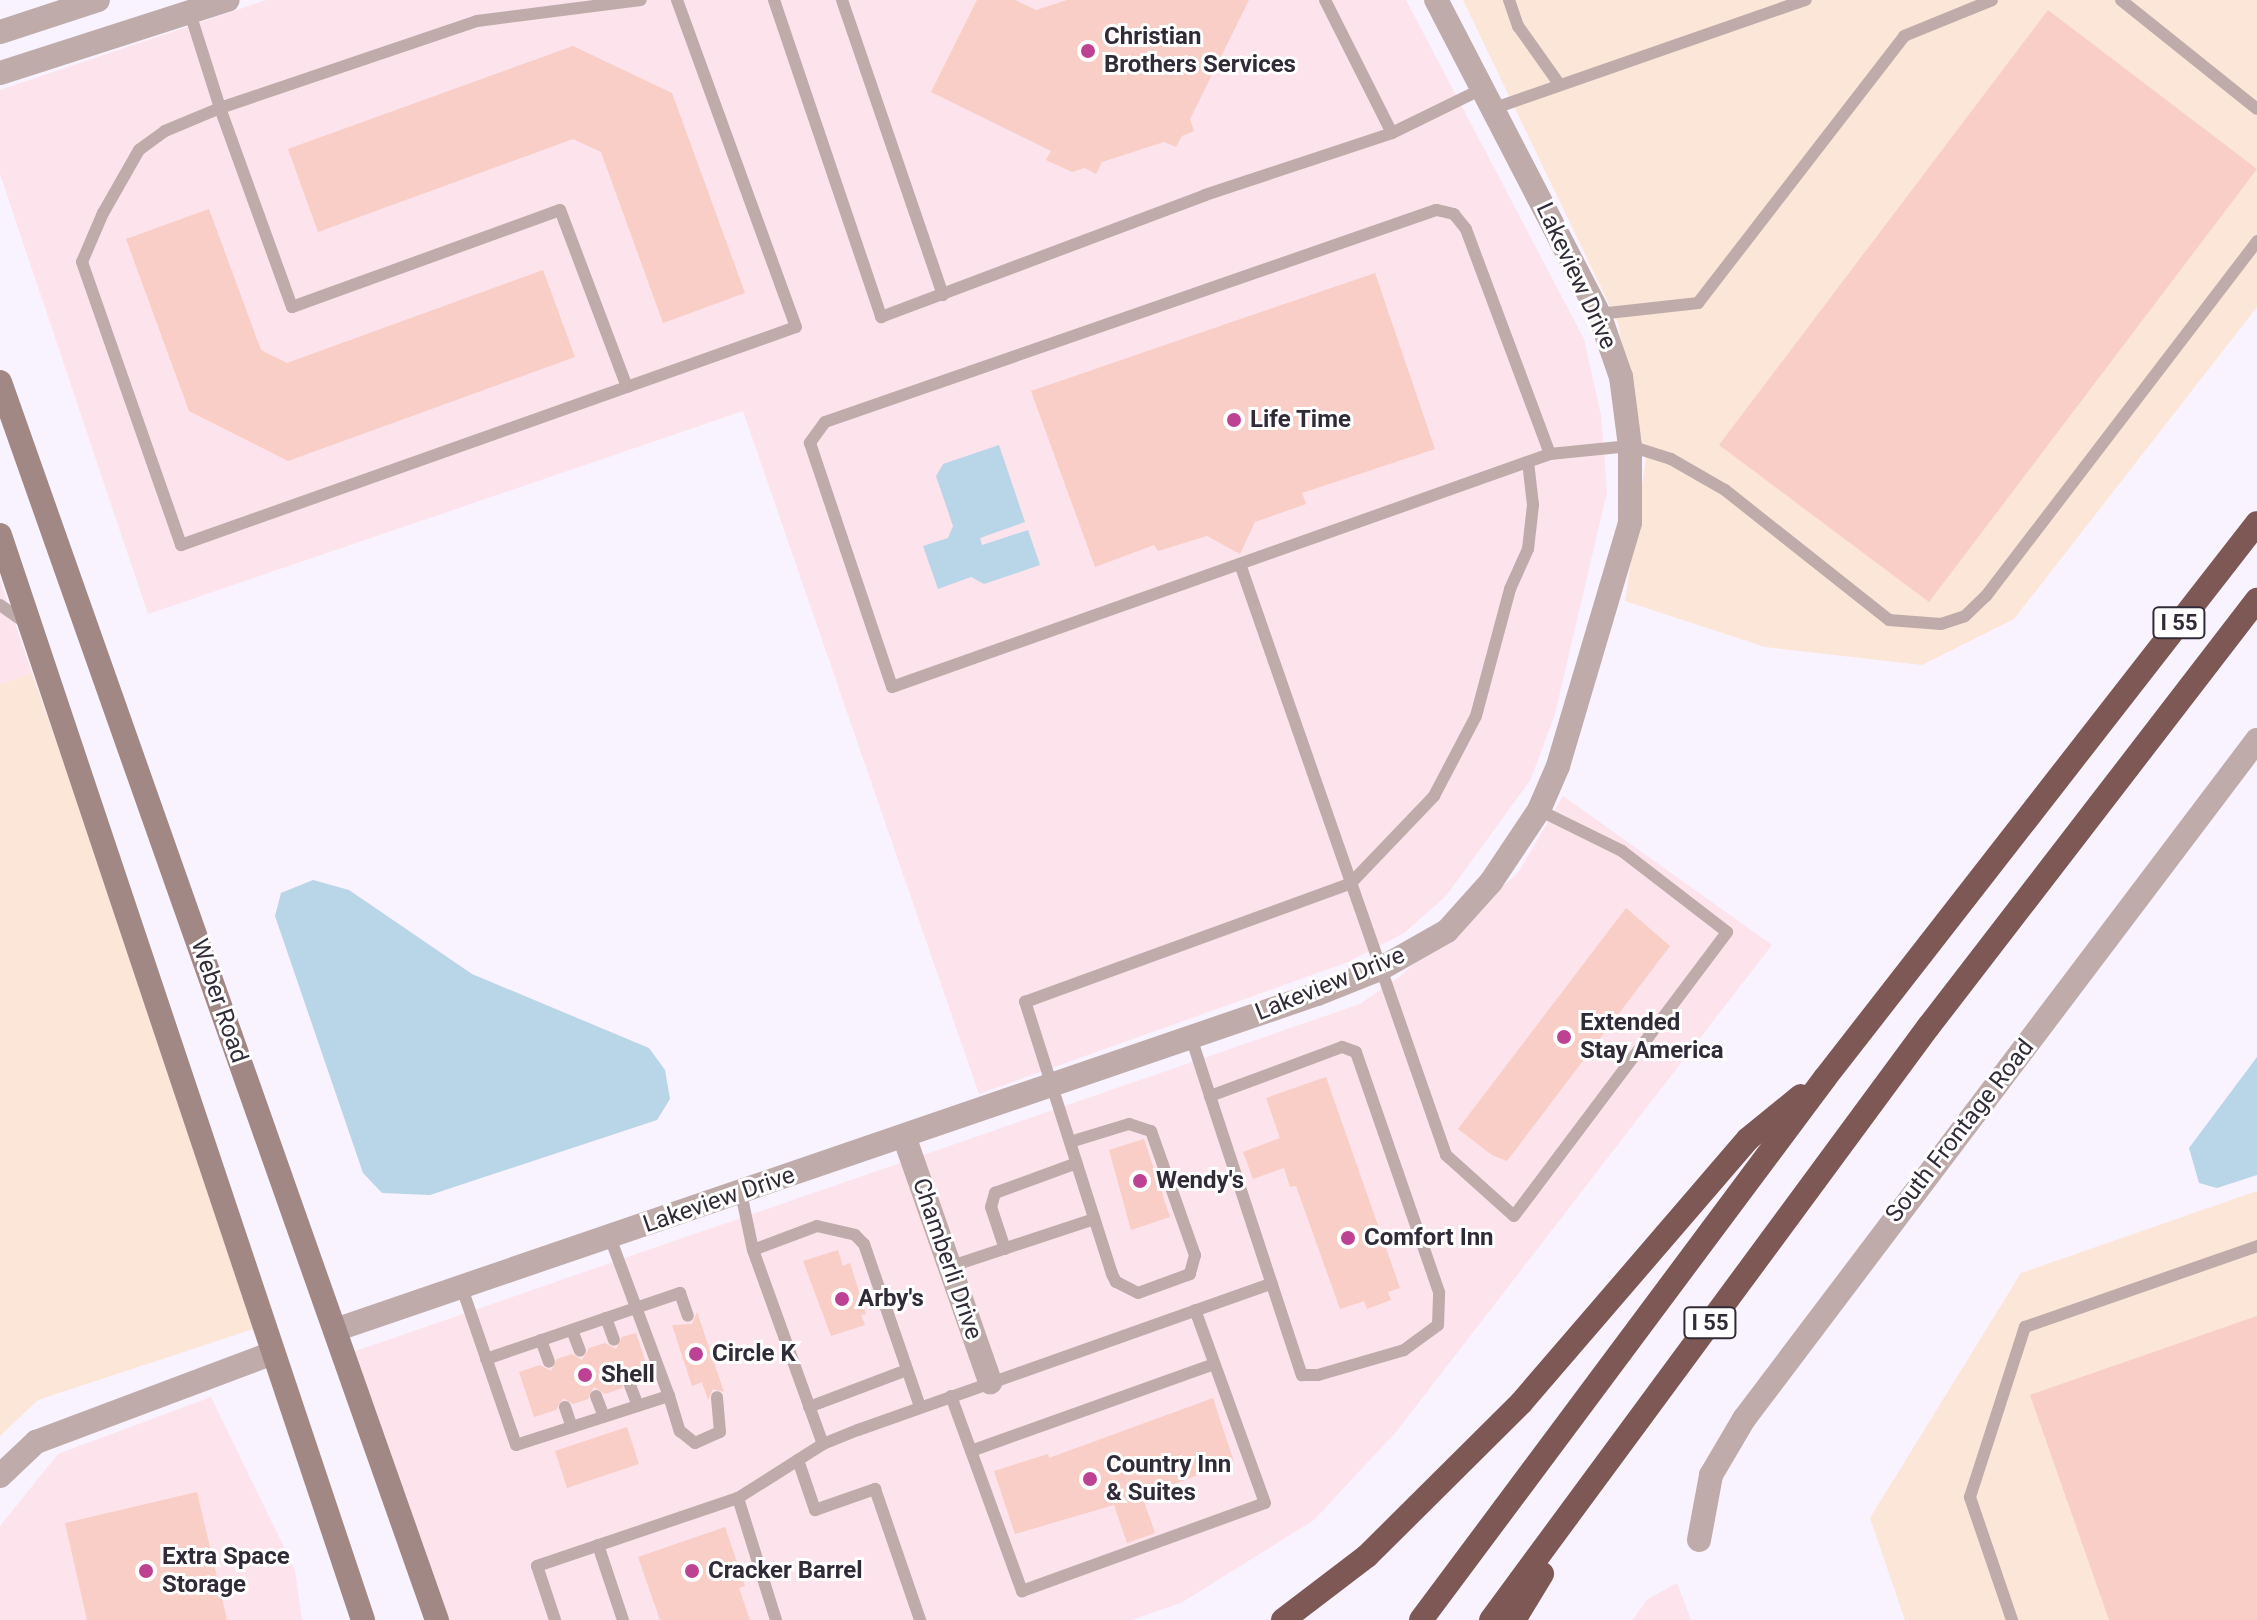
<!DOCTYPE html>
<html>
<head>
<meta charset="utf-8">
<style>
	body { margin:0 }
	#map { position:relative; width:2257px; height:1620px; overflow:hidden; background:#f9f2ff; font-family:Roboto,sans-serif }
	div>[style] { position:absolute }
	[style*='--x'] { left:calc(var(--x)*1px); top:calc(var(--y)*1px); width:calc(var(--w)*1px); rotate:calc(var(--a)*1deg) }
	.commercial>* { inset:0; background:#fde3eb }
	.industrial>* { inset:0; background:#fce6d8 }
	.water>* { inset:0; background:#b9d5e8 }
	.building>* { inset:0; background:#f8cec6 }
	.service>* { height:12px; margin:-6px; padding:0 6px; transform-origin:6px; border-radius:6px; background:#beabaa }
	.minor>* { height:24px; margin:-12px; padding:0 12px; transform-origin:12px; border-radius:12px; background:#beabaa }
	.secondary>* { height:24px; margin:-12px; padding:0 12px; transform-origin:12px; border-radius:12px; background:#a28885 }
	.motorway>* { height:24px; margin:-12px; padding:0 12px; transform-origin:12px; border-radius:12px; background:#7d5855 }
	.dots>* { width:22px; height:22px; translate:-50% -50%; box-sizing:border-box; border:4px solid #fff; border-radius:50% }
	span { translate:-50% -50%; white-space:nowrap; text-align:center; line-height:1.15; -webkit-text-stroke:6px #fff; paint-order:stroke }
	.shield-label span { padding:2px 6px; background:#fff; border:2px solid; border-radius:6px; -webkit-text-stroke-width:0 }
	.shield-label { font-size:22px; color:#312a37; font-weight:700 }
	.poi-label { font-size:24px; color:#312a37; font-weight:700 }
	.left { translate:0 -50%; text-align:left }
	.street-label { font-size:24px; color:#312a37 }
</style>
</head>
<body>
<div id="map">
	<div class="commercial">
		<div style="clip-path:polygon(266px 0,1406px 0,1584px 339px,1601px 415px,1607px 492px,1555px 714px,1531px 779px,1446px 896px,1404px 933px,1348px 962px,979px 1094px,743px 411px,148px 614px,0 174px,0 90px)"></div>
		<div style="clip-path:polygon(0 580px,32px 673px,0 685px)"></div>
		<div style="clip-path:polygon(1563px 796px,1772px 945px,1396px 1432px,1314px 1520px,1181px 1603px,1131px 1620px,441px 1620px,350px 1353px,1360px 1004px,1399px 977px,1518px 873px)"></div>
		<div style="clip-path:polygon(211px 1397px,295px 1570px,302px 1620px,0 1620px,0 1526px,58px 1454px)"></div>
		<div style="clip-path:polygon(1677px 1583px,1691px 1620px,1632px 1620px,1648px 1599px)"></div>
	</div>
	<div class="industrial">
		<div style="clip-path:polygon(1463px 0,2257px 0,2257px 307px,2014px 619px,1922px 665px,1765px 647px,1625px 601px,1646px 459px,1618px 323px)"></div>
		<div style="clip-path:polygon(32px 673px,262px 1326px,38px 1400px,0 1436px,0 685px)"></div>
		<div style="clip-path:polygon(2257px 1191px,2257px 1620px,1905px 1620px,1870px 1518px,2021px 1273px)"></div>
	</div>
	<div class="water">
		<div style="clip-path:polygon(999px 445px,1025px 522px,980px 538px,982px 545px,1028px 530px,1040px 565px,984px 584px,971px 577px,938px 589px,923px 546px,948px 538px,953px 526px,936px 476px,943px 464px)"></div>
		<div style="clip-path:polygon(313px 880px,349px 890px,472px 974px,649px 1048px,665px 1070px,670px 1099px,657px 1120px,430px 1195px,382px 1193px,363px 1173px,275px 916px,281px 893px)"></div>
		<div style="clip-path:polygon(2257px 1057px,2257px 1175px,2217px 1188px,2199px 1183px,2189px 1148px)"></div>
	</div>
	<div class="building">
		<div style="clip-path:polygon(977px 0,1015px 0,1036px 10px,1067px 0,1249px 0,1190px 119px,1194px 131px,1182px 136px,1176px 147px,1164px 142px,1102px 162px,1096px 174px,1085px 168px,1072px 172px,1046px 160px,1051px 151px,931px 92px)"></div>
		<div style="clip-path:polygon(2048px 10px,2257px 169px,1929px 602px,1719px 445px)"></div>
		<div style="clip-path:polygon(573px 46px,672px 93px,745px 293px,663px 323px,601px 152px,573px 139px,318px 232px,288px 149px)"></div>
		<div style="clip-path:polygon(209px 209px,261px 350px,287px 363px,543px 270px,575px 357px,288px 461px,189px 411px,126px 239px)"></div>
		<div style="clip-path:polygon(1375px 273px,1435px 449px,1302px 493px,1306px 504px,1255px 522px,1240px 554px,1207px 536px,1158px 551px,1154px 545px,1095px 567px,1031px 391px)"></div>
		<div style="clip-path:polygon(1626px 908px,1670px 946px,1507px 1161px,1492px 1155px,1458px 1129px)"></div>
		<div style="clip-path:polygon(1326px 1077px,1400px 1288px,1388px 1292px,1391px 1300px,1367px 1309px,1364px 1301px,1340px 1309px,1296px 1186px,1290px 1187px,1284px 1168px,1253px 1179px,1243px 1152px,1280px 1138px,1266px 1098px)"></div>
		<div style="clip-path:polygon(1144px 1139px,1170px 1217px,1131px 1230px,1109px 1150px)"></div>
		<div style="clip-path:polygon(838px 1250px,843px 1266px,850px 1263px,866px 1314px,861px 1315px,865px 1325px,831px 1336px,803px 1261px)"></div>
		<div style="clip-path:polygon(697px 1312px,724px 1392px,713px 1389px,708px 1400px,702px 1382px,692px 1386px,672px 1325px,692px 1324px)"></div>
		<div style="clip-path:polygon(2257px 1316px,2257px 1620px,2109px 1620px,2030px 1395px)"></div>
		<div style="clip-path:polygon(636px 1333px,651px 1378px,639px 1382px,628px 1376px,622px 1388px,605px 1394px,594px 1387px,588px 1399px,573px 1404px,563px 1398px,556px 1410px,534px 1417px,519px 1372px,540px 1365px,551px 1371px,557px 1359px,572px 1354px,582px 1360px,589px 1348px,605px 1343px,616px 1349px,622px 1337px)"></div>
		<div style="clip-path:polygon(1213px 1398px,1234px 1462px,1142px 1496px,1155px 1533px,1127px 1543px,1114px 1505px,1015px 1534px,994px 1471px,1048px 1454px,1049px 1458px)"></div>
		<div style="clip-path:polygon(627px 1427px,639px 1464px,567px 1488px,555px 1451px)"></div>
		<div style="clip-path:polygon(197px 1492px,227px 1620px,87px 1620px,65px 1523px)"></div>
		<div style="clip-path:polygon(725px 1527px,745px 1586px,739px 1588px,750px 1620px,660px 1620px,638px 1557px)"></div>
	</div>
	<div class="service">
		<div style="--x:774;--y:0;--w:335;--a:71.3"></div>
		<div style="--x:881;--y:317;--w:346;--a:-20.6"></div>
		<div style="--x:1205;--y:195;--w:197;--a:-18.3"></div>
		<div style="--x:842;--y:0;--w:312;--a:71.1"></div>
		<div style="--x:1325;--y:0;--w:149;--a:63.3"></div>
		<div style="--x:1392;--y:133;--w:102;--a:-26.1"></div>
		<div style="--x:1509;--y:0;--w:28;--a:71"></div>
		<div style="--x:1518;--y:26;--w:72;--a:54.6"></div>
		<div style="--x:2121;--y:0;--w:174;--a:38.7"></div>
		<div style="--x:189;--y:10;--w:103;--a:72.4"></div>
		<div style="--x:220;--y:108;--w:60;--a:157.3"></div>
		<div style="--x:165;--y:131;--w:32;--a:144"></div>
		<div style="--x:139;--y:150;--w:73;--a:119.7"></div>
		<div style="--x:103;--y:213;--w:53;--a:113.2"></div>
		<div style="--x:82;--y:262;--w:300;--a:70.7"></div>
		<div style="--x:181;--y:545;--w:652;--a:-19.52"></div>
		<div style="--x:796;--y:327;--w:348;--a:-110"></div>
		<div style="--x:1495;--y:108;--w:329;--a:-19.2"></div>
		<div style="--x:1599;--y:314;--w:100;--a:-6.3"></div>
		<div style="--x:1698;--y:303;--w:337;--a:-52.3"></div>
		<div style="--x:1904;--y:36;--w:95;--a:-22.2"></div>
		<div style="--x:627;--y:387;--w:189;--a:-110.7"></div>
		<div style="--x:560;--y:210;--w:285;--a:160.1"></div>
		<div style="--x:292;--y:307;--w:212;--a:-109.9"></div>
		<div style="--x:220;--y:108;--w:271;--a:-18.7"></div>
		<div style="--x:477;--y:21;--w:165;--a:-7.3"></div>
		<div style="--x:1550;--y:454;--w:240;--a:-110.5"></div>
		<div style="--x:1466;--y:229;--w:19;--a:-129"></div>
		<div style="--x:1454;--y:214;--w:18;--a:-167"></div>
		<div style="--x:1436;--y:210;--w:647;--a:160.86"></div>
		<div style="--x:825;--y:422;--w:26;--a:126"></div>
		<div style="--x:810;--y:443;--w:257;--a:71.4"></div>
		<div style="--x:892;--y:687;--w:698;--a:-19.5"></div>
		<div style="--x:1550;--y:454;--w:80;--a:-5.7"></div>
		<div style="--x:1630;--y:446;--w:43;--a:17.6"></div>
		<div style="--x:1671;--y:459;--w:62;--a:29.9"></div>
		<div style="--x:1725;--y:490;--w:209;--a:38.4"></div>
		<div style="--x:1889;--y:620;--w:52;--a:4.4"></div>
		<div style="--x:1941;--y:624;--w:25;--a:-18"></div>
		<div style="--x:1965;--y:616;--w:29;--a:-44"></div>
		<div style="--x:1986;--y:596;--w:447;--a:-52.6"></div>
		<div style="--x:1240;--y:564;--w:626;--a:70.78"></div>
		<div style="--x:1446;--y:1155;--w:91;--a:41.9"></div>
		<div style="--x:1514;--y:1216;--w:355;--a:-53.1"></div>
		<div style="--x:1727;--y:932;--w:133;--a:-142.4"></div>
		<div style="--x:1622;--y:851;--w:93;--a:-153.7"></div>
		<div style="--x:0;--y:605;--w:28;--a:35"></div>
		<div style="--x:1191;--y:1037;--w:62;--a:72.1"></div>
		<div style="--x:1210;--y:1096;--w:294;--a:71.8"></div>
		<div style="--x:1302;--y:1375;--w:16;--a:0"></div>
		<div style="--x:1318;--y:1375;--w:90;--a:-16.2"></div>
		<div style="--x:1404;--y:1350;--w:42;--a:-36.3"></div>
		<div style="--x:1438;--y:1325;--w:33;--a:-88"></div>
		<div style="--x:1439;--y:1292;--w:254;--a:-109.1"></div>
		<div style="--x:1356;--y:1052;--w:15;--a:-160"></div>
		<div style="--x:1342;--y:1047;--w:141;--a:159.6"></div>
		<div style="--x:1070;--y:1142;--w:62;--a:-17"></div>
		<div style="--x:1129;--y:1124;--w:23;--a:18"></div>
		<div style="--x:1151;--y:1131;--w:132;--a:70.5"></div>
		<div style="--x:1195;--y:1255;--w:20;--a:105"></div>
		<div style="--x:1190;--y:1274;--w:55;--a:159.9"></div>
		<div style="--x:1138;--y:1293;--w:25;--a:-153"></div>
		<div style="--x:1116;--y:1282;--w:9;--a:-117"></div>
		<div style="--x:1112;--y:1274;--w:286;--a:-107.7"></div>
		<div style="--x:1025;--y:1002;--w:346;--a:-20"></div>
		<div style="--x:1350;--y:884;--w:122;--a:-46.3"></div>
		<div style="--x:1434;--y:796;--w:90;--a:-62.3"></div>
		<div style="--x:1476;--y:716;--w:131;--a:-75"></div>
		<div style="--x:1510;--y:589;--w:44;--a:-65.8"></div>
		<div style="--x:1528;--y:549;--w:44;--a:-83.5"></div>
		<div style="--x:1533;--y:505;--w:43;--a:-96.6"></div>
		<div style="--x:741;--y:1193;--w:58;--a:78.1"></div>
		<div style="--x:753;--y:1250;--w:206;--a:70.2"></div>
		<div style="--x:1005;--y:1249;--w:44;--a:-108.4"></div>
		<div style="--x:991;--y:1207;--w:15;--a:-74"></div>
		<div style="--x:995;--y:1193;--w:87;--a:-20.1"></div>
		<div style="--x:753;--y:1250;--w:68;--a:-20.6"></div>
		<div style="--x:817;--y:1226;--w:39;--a:13"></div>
		<div style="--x:855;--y:1235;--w:13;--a:45"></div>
		<div style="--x:864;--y:1244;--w:172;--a:71"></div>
		<div style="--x:949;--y:1267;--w:153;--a:-18.3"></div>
		<div style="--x:462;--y:1288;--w:166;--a:71"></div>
		<div style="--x:516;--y:1445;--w:161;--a:-17.8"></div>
		<div style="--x:669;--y:1396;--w:170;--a:-110.4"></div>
		<div style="--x:606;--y:1318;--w:23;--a:70"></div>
		<div style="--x:572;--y:1330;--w:22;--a:69"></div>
		<div style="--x:541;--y:1340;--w:23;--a:70"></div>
		<div style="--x:486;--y:1359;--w:205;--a:-18.8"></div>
		<div style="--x:680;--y:1293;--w:24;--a:71"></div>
		<div style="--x:630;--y:1385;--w:22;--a:69"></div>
		<div style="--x:596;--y:1396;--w:22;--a:69"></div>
		<div style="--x:669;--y:1396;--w:37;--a:73"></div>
		<div style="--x:680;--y:1431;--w:19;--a:39"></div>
		<div style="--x:695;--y:1443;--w:27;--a:-24"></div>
		<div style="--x:720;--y:1432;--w:35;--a:-95"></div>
		<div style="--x:951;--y:1396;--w:208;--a:70"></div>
		<div style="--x:1022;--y:1591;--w:258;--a:-19.9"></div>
		<div style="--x:1265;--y:1503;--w:205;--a:-109.9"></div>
		<div style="--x:565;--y:1407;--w:21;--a:71"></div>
		<div style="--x:809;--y:1407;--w:105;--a:-20.7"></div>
		<div style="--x:971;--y:1451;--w:258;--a:-19.7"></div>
		<div style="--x:798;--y:1460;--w:53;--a:71.2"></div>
		<div style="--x:815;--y:1510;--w:64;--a:-19.3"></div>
		<div style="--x:875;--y:1489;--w:139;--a:71"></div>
		<div style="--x:738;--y:1498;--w:128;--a:72.7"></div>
		<div style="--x:598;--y:1545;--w:79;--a:71.6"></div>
		<div style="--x:555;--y:1620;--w:57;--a:-108.4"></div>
		<div style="--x:537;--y:1566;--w:212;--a:-18.7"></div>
		<div style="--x:738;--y:1498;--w:101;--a:-32.4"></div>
		<div style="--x:823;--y:1444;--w:38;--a:-22"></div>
		<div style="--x:858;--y:1430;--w:439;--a:-19.5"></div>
		<div style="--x:2012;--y:1620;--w:130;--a:-108.9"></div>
		<div style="--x:1970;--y:1497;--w:179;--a:-72.1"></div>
		<div style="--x:2025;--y:1327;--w:246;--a:-19.2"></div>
	</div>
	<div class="minor">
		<div style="--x:0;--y:32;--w:103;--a:-18.1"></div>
		<div style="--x:0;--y:73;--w:239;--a:-17.8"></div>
		<div style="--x:904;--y:1136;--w:261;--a:70.7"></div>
		<div style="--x:335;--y:1330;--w:1038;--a:-18.89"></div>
		<div style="--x:1317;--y:994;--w:68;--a:-21.6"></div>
		<div style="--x:1380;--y:969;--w:77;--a:-29.6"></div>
		<div style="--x:1447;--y:931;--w:66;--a:-48.1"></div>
		<div style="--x:1491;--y:882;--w:87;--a:-56.3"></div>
		<div style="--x:1539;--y:810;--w:48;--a:-66.6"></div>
		<div style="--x:1558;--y:766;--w:253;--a:-73.5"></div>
		<div style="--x:1630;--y:523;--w:77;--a:-90"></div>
		<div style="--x:1630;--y:446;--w:70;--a:-97.4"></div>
		<div style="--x:1621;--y:377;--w:67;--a:-109.2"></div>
		<div style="--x:1599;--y:314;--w:354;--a:-117.4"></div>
		<div style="--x:0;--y:1476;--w:50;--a:-43.4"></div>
		<div style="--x:36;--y:1442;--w:253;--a:-20.6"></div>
		<div style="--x:1699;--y:1540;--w:66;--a:-79.5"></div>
		<div style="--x:1711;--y:1475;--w:65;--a:-59.5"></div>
		<div style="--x:1744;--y:1419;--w:851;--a:-52.93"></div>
	</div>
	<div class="secondary">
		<div style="--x:0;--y:382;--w:1313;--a:70.56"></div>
		<div style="--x:0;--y:535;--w:1144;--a:71.5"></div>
	</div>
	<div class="motorway">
		<div style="--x:1283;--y:1620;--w:106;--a:-37.3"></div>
		<div style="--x:1367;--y:1556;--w:217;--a:-44.8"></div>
		<div style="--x:1521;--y:1403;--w:348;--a:-49.3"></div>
		<div style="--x:1748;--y:1139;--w:68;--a:-39.1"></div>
		<div style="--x:1421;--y:1620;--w:676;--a:-53.3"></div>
		<div style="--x:1825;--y:1078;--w:703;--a:-52.1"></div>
		<div style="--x:1491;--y:1620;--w:738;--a:-53.6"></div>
		<div style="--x:1929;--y:1026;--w:538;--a:-52.41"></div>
		<div style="--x:1514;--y:1620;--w:54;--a:-58.7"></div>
	</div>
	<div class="dots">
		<div style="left:1088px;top:51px;background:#bd4294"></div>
		<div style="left:1234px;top:420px;background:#bd4294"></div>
		<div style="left:1564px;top:1037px;background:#bd4294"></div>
		<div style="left:1140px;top:1181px;background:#bd4294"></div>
		<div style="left:1348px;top:1238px;background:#bd4294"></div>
		<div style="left:842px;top:1299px;background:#bd4294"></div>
		<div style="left:696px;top:1354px;background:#bd4294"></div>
		<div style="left:585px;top:1375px;background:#bd4294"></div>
		<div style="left:1090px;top:1479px;background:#bd4294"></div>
		<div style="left:146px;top:1571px;background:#bd4294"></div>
		<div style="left:692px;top:1571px;background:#bd4294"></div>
	</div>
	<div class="shield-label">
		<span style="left:2179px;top:623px">I 55</span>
		<span style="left:1710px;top:1323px">I 55</span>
	</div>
	<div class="poi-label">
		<span class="left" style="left:1104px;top:51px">Christian<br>Brothers Services</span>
		<span class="left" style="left:1250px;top:420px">Life Time</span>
		<span class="left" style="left:1580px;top:1037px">Extended<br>Stay America</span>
		<span class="left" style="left:1156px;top:1181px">Wendy's</span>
		<span class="left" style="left:1364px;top:1238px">Comfort Inn</span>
		<span class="left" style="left:858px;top:1299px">Arby's</span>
		<span class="left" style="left:712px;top:1354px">Circle K</span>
		<span class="left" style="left:601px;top:1375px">Shell</span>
		<span class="left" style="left:1106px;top:1479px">Country Inn<br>&amp; Suites</span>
		<span class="left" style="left:162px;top:1571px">Extra Space<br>Storage</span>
		<span class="left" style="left:708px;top:1571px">Cracker Barrel</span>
	</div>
	<div class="street-label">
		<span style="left:1576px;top:276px;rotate:65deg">Lakeview Drive</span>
		<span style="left:1330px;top:984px;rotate:-22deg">Lakeview Drive</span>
		<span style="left:219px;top:1001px;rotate:71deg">Weber Road</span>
		<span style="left:1960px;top:1131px;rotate:-52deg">South Frontage Road</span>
		<span style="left:719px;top:1200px;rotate:-19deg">Lakeview Drive</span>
		<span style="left:947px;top:1259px;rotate:71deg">Chamberli Drive</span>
	</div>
</div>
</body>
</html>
